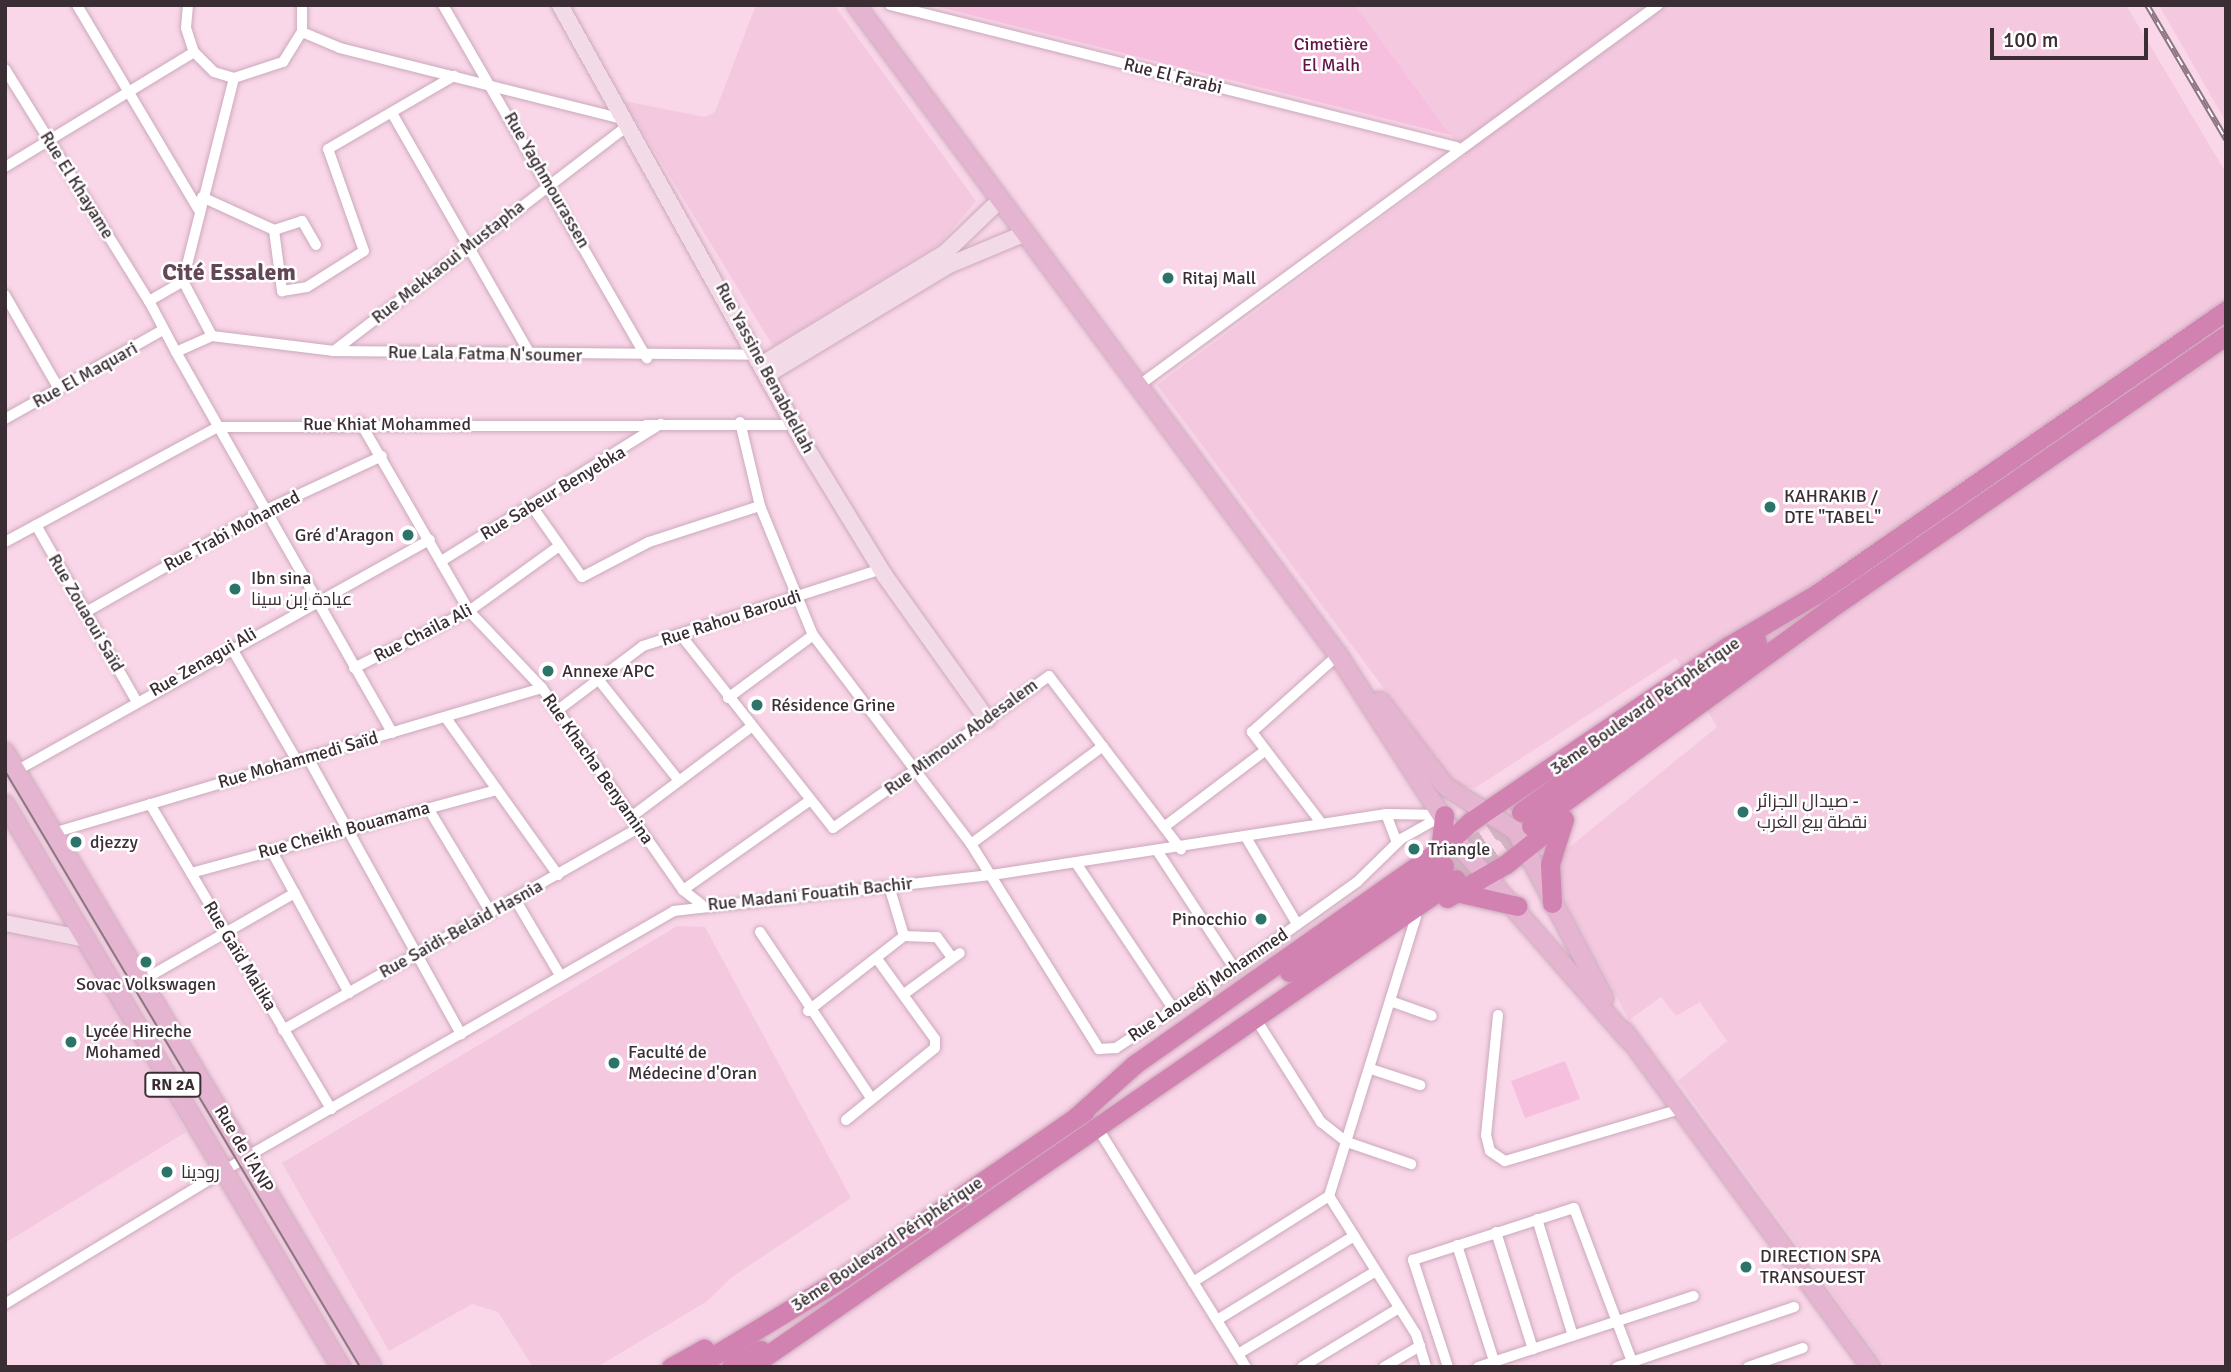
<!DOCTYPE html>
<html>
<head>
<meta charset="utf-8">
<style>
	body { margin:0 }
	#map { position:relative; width:2231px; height:1372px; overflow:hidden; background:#f9d6e8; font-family:Signika,Cairo,sans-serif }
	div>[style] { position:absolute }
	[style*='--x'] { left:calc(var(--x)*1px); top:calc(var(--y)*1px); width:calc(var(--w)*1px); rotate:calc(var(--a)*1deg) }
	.built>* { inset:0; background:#f4c9e0 }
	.green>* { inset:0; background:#f7bfde }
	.highway-tunnel>* { height:19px; margin-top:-9.5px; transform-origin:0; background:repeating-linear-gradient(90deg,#d3b4c4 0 19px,transparent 0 29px) }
	.roads { filter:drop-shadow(0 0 2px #cba9bb) drop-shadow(0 0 2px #cba9bb) }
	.street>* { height:10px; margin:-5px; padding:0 5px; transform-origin:5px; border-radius:5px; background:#fff }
	.secondary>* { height:16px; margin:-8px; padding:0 8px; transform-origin:8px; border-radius:8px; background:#f2dae7 }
	.primary>* { height:18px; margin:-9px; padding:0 9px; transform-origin:9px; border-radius:9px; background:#e4b4d0 }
	.highway>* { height:19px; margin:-9.5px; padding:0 9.5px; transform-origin:9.5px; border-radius:9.5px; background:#d282b0 }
	.tram>* { height:2px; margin:-1px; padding:0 1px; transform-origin:1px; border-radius:1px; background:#8c7681 }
	.rail>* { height:6px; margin-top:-3px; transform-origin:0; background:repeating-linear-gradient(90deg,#fff 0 10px,#8c7681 0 20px); box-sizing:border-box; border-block:2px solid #8c7681 }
	.dots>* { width:19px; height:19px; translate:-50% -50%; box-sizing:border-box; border:4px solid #fff; border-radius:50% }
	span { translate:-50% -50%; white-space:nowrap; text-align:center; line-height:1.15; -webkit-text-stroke:5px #fff; paint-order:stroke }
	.shield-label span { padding:2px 5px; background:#fff; border:2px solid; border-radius:5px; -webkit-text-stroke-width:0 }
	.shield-label { font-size:16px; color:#3a2d34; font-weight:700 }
	.park-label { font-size:18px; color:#611247 }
	.street-label { font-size:18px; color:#3a2d34 }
	.poi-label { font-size:18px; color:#3a2d34 }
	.left { translate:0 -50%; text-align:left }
	.right { translate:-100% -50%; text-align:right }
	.district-label { font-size:24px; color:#644757; font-weight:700 }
	.frame { position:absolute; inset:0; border:7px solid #3a2d34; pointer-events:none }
	.scale { position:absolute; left:1990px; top:28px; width:158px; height:32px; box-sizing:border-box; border:4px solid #3a2d34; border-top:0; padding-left:9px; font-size:21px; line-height:24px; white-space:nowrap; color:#3a2d34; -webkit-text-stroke:5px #fff; paint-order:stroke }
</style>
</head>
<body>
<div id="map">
	<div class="built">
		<div style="clip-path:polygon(756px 5px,834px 5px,976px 201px,941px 243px,773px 346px,624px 101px,705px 117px,715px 112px)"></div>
		<div style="clip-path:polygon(1355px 5px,2126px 5px,2226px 173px,2226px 1367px,1886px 1367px,1678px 1081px,1727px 1041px,1700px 1002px,1676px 1016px,1661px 997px,1629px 1020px,1559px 888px,1561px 854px,1717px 727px,1676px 658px,1475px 788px,1457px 786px,1157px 385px,1466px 155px)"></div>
		<div style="clip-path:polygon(2159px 5px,2226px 5px,2226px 122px)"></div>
		<div style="clip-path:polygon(677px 926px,705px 927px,851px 1198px,732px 1277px,706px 1302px,597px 1367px,533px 1367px,498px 1312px,472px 1304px,389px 1351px,282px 1163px)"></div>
		<div style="clip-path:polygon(5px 931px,87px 951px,186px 1132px,5px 1243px)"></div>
	</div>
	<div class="green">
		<div style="clip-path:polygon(931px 5px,1355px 5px,1451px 135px)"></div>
		<div style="clip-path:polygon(1565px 1061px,1580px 1099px,1525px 1118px,1511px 1081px)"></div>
	</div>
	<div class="highway-tunnel">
		<div style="--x:1444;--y:866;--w:89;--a:-34.9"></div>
		<div style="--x:1456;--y:879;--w:92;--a:-35.2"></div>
	</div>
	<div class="roads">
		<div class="street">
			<div style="--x:77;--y:5;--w:237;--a:59.3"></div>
			<div style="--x:188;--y:5;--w:23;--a:95"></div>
			<div style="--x:186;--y:28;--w:25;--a:72"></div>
			<div style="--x:194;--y:52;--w:28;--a:45"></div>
			<div style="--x:214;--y:72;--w:21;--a:17"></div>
			<div style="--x:234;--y:78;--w:52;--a:-18.1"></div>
			<div style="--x:283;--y:62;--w:36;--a:-58"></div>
			<div style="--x:302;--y:32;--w:27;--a:-90"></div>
			<div style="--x:443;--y:5;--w:408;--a:60"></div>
			<div style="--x:890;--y:5;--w:584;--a:14.08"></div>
			<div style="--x:302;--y:32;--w:41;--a:22.8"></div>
			<div style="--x:340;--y:48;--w:295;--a:14.1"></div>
			<div style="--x:5;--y:69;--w:273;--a:58.2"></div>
			<div style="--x:392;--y:113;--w:278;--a:60.2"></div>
			<div style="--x:5;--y:167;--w:221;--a:-31.3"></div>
			<div style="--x:202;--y:197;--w:79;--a:24.6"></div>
			<div style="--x:316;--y:245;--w:28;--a:-120"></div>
			<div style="--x:302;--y:221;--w:29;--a:162"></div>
			<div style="--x:274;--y:230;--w:62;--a:82.5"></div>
			<div style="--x:282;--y:291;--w:25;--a:-9"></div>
			<div style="--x:307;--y:287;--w:67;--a:-32.3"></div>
			<div style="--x:364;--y:251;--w:108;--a:-109.4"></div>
			<div style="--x:328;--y:149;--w:146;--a:-30.1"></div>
			<div style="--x:183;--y:281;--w:209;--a:-75.9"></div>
			<div style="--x:183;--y:281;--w:62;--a:62.2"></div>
			<div style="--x:212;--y:336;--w:39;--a:156"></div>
			<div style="--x:176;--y:352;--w:58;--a:-117.9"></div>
			<div style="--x:149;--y:301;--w:39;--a:-30"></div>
			<div style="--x:5;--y:295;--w:108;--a:60.1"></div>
			<div style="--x:212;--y:336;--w:123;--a:7"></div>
			<div style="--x:334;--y:351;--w:423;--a:0.5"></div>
			<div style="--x:334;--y:351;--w:372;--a:-37.5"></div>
			<div style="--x:176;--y:352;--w:438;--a:60.4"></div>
			<div style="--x:1138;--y:386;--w:645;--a:-36.23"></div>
			<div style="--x:5;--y:419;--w:181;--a:-29.4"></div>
			<div style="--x:360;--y:422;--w:218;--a:60"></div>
			<div style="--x:469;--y:611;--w:106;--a:46.5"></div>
			<div style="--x:542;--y:688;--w:246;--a:55.1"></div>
			<div style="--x:683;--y:890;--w:23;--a:38"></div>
			<div style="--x:740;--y:422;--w:86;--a:76.6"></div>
			<div style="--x:760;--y:506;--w:139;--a:67.7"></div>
			<div style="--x:813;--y:635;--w:262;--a:52.9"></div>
			<div style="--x:971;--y:844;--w:242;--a:58"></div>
			<div style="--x:1099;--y:1049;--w:17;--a:-3"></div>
			<div style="--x:1116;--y:1048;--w:143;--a:-33.6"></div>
			<div style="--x:1235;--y:969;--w:150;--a:-35.5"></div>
			<div style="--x:1357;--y:882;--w:62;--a:-44.3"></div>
			<div style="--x:1401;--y:839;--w:47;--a:-29.3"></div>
			<div style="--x:531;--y:505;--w:88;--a:54.7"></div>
			<div style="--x:582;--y:577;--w:76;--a:-27.6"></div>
			<div style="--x:649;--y:542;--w:117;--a:-18"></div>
			<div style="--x:36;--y:525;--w:202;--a:60.3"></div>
			<div style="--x:5;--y:542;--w:242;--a:-28.4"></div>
			<div style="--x:218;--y:427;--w:577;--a:-0.2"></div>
			<div style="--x:443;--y:560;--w:257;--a:-32"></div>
			<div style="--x:86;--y:612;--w:205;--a:-29.6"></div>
			<div style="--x:264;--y:511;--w:130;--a:-25"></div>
			<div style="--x:680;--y:634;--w:247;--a:51.7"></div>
			<div style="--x:833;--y:828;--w:264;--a:-35.1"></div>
			<div style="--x:1049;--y:676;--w:218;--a:52.7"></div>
			<div style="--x:231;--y:647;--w:132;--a:59.9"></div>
			<div style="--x:354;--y:668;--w:128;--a:-26.4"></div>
			<div style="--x:469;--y:611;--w:111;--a:-35.8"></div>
			<div style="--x:598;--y:679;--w:130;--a:51.5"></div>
			<div style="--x:728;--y:698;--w:106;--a:-36.5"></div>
			<div style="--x:558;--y:710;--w:106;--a:-37"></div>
			<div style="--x:643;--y:646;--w:250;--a:-17.9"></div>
			<div style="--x:446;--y:718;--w:193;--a:54.5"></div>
			<div style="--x:308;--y:758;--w:316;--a:61"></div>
			<div style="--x:16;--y:771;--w:474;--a:-29.2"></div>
			<div style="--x:150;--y:804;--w:355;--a:59.3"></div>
			<div style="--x:428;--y:808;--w:122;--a:59"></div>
			<div style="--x:1386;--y:814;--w:30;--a:69"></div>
			<div style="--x:631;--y:817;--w:150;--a:-36.9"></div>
			<div style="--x:1322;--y:824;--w:116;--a:-127.3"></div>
			<div style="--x:1252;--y:732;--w:115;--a:-41.8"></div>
			<div style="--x:1164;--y:827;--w:124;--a:-37.1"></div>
			<div style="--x:53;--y:833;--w:510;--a:-16.52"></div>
			<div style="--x:1247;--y:839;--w:99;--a:59.5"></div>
			<div style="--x:971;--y:844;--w:164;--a:-36.6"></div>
			<div style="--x:271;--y:850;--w:163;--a:61.4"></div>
			<div style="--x:1158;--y:852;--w:140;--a:56.7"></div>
			<div style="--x:1076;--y:863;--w:177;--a:56.3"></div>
			<div style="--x:191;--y:873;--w:317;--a:-15.2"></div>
			<div style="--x:889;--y:886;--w:52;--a:73.3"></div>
			<div style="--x:904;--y:936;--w:33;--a:2"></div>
			<div style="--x:937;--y:937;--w:26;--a:54"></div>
			<div style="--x:683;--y:890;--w:154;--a:-35.2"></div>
			<div style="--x:515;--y:899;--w:88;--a:59.4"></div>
			<div style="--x:1416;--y:917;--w:292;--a:107.3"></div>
			<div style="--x:1329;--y:1196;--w:163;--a:57.8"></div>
			<div style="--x:1416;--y:1334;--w:34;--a:73"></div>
			<div style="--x:760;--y:932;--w:200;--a:56.2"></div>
			<div style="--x:143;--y:980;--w:175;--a:-29.8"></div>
			<div style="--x:904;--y:994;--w:69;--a:-36.2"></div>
			<div style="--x:1393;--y:1002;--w:41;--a:19.7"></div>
			<div style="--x:808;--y:1011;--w:122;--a:-38"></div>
			<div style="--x:1498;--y:1015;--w:121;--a:95.7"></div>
			<div style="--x:1486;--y:1135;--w:16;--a:76"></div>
			<div style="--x:1490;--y:1151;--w:18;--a:34"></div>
			<div style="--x:1505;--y:1161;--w:184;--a:-16.5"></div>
			<div style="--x:1259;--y:1024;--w:116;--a:57.7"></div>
			<div style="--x:1321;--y:1122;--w:33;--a:38"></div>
			<div style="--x:1347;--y:1142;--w:68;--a:19"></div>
			<div style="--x:283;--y:1030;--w:409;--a:-29.6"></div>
			<div style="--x:1371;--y:1069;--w:52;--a:18.1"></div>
			<div style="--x:846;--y:1120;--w:114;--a:-39"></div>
			<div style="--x:935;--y:1048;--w:9;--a:-90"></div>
			<div style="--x:935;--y:1039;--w:99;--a:-125.9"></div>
			<div style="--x:1097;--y:1127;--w:282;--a:58.2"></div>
			<div style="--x:1537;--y:1219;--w:122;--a:72.9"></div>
			<div style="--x:1496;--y:1232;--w:123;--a:72.5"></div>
			<div style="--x:1457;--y:1245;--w:122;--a:72.3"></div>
			<div style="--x:1193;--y:1282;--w:161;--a:-32.3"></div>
			<div style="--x:5;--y:1304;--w:285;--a:-31.3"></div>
			<div style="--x:248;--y:1156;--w:491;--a:-29.9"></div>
			<div style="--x:674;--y:911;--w:320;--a:-6.5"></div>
			<div style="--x:992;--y:875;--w:399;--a:-8.8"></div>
			<div style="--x:1386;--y:814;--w:58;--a:1"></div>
			<div style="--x:1217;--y:1320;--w:161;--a:-31.5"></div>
			<div style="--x:1238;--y:1354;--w:161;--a:-31"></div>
			<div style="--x:1302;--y:1367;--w:114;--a:-31.3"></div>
			<div style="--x:1384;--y:1367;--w:42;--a:-30.3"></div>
			<div style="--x:1448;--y:1367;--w:113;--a:-108.1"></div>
			<div style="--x:1413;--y:1260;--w:169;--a:-17.9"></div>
			<div style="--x:1574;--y:1208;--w:170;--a:69.3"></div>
			<div style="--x:1478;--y:1367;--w:227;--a:-18.2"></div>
			<div style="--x:1617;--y:1367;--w:187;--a:-18.7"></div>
			<div style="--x:1748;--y:1367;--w:58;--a:-19.1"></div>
		</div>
		<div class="secondary">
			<div style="--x:560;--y:5;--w:506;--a:60.9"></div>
			<div style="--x:806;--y:447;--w:151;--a:58.5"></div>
			<div style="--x:885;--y:576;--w:176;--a:54.5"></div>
			<div style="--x:764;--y:363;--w:212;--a:-31.3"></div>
			<div style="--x:945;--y:253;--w:76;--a:-43.9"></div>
			<div style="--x:770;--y:373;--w:209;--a:-31.1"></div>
			<div style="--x:949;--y:265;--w:83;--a:-22.6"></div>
			<div style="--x:5;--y:923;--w:83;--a:11.2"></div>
		</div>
		<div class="primary">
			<div style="--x:856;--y:5;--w:809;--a:53.44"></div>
			<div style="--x:1338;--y:655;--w:234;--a:57.2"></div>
			<div style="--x:1465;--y:852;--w:251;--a:48.9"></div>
			<div style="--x:1380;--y:701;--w:107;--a:52.6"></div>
			<div style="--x:1445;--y:786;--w:84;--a:32.4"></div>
			<div style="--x:1516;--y:831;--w:189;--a:62.2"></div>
			<div style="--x:5;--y:752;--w:716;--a:59.17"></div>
			<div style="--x:5;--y:804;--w:656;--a:59.17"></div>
			<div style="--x:1624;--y:1031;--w:417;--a:53.7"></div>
		</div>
		<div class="highway">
			<div style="--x:1521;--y:812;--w:291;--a:-35.9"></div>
			<div style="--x:1531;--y:826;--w:367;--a:-36"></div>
			<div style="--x:1828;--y:610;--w:484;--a:-34.6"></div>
			<div style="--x:1440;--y:850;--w:35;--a:-83"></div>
			<div style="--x:1456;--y:892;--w:63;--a:12.9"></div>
			<div style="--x:1447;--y:898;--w:68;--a:-30"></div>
			<div style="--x:1506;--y:864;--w:65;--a:-38.8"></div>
			<div style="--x:1552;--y:903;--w:39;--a:-93"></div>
			<div style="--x:1550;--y:864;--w:47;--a:-72.7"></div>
			<div style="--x:1289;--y:972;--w:188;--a:-34.4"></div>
			<div style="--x:1076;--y:1117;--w:79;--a:-41.9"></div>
			<div style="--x:1135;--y:1064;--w:373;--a:-35.1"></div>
			<div style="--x:1440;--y:850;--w:41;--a:-43"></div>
			<div style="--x:1470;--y:822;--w:312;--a:-34.3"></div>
			<div style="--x:1728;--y:646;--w:104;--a:-30.5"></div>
			<div style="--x:1818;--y:593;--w:497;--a:-34.7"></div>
			<div style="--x:671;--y:1367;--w:38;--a:-29"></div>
			<div style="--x:695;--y:1367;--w:175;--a:-31.2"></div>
			<div style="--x:845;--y:1276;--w:291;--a:-34.5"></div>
			<div style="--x:731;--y:1367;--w:34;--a:-30"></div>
			<div style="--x:750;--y:1367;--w:858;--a:-34.65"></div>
		</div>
	</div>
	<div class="tram">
		<div style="--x:5;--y:771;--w:694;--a:59.22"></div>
	</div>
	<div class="rail">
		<div style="--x:2147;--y:5;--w:156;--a:59.5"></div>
	</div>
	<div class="dots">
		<div style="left:1168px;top:278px;background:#2c736a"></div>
		<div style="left:1770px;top:507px;background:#2c736a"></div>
		<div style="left:408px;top:535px;background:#2c736a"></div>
		<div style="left:235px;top:589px;background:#2c736a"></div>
		<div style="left:548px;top:671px;background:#2c736a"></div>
		<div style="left:757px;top:705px;background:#2c736a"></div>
		<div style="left:1743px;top:812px;background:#2c736a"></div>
		<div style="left:76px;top:842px;background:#2c736a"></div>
		<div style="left:1414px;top:849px;background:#2c736a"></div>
		<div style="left:1261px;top:919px;background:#2c736a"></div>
		<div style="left:146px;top:962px;background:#2c736a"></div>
		<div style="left:71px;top:1042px;background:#2c736a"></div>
		<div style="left:614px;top:1063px;background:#2c736a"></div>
		<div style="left:167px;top:1172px;background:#2c736a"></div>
		<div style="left:1746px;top:1267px;background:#2c736a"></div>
	</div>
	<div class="shield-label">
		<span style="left:173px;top:1085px">RN 2A</span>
	</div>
	<div class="park-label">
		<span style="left:1331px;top:55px">Cimetière<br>El Malh</span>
	</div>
	<div class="street-label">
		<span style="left:1173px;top:76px;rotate:14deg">Rue El Farabi</span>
		<span style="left:547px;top:180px;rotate:60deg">Rue Yaghmourassen</span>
		<span style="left:77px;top:185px;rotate:58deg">Rue El Khayame</span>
		<span style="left:448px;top:262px;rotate:-38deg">Rue Mekkaoui Mustapha</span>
		<span style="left:485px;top:354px;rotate:1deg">Rue Lala Fatma N'soumer</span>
		<span style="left:765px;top:368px;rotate:62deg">Rue Yassine Benabdellah</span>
		<span style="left:85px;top:375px;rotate:-29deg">Rue El Maquari</span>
		<span style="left:387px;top:424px">Rue Khiat Mohammed</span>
		<span style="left:553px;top:493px;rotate:-31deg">Rue Sabeur Benyebka</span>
		<span style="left:232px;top:531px;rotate:-28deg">Rue Trabi Mohamed</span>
		<span style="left:86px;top:613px;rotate:60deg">Rue Zouaoui Saïd</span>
		<span style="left:731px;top:618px;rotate:-18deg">Rue Rahou Baroudi</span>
		<span style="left:423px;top:633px;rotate:-27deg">Rue Chaila Ali</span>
		<span style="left:203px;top:662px;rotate:-30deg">Rue Zenagui Ali</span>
		<span style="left:1645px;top:706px;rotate:-35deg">3ème Boulevard Périphérique</span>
		<span style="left:961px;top:737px;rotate:-36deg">Rue Mimoun Abdesalem</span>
		<span style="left:298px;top:760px;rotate:-16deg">Rue Mohammedi Saïd</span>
		<span style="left:598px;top:769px;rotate:55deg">Rue Khacha Benyamina</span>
		<span style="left:344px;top:830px;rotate:-15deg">Rue Cheikh Bouamama</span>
		<span style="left:810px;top:894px;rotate:-6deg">Rue Madani Fouatih Bachir</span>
		<span style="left:461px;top:929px;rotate:-29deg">Rue Saidi-Belaid Hasnia</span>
		<span style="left:240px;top:956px;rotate:59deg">Rue Gaïd Malika</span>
		<span style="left:1208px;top:985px;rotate:-34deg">Rue Laouedj Mohammed</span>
		<span style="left:244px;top:1149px;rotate:59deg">Rue de l'ANP</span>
		<span style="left:887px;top:1244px;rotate:-34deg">3ème Boulevard Périphérique</span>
	</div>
	<div class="poi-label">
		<span class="left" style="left:1182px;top:278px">Ritaj Mall</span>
		<span class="left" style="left:1784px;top:507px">KAHRAKIB /<br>DTE "TABEL"</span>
		<span class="right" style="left:394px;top:535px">Gré d'Aragon</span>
		<span class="left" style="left:251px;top:589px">Ibn sina<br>عيادة إبن سينا</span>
		<span class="left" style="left:562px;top:671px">Annexe APC</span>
		<span class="left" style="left:771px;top:705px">Résidence Grine</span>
		<span class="left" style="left:1757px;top:812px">صيدال الجزائر -<br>نقطة بيع الغرب</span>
		<span class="left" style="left:90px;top:842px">djezzy</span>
		<span class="left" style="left:1428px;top:849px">Triangle</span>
		<span class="right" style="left:1247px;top:919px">Pinocchio</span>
		<span style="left:146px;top:984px">Sovac Volkswagen</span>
		<span class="left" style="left:85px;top:1042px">Lycée Hireche<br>Mohamed</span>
		<span class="left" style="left:628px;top:1063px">Faculté de<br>Médecine d'Oran</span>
		<span class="left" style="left:181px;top:1172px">رودينا</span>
		<span class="left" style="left:1760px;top:1267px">DIRECTION SPA<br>TRANSOUEST</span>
	</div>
	<div class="district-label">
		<span style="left:229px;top:273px">Cité Essalem</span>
	</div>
	<div class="frame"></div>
	<div class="scale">100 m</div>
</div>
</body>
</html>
